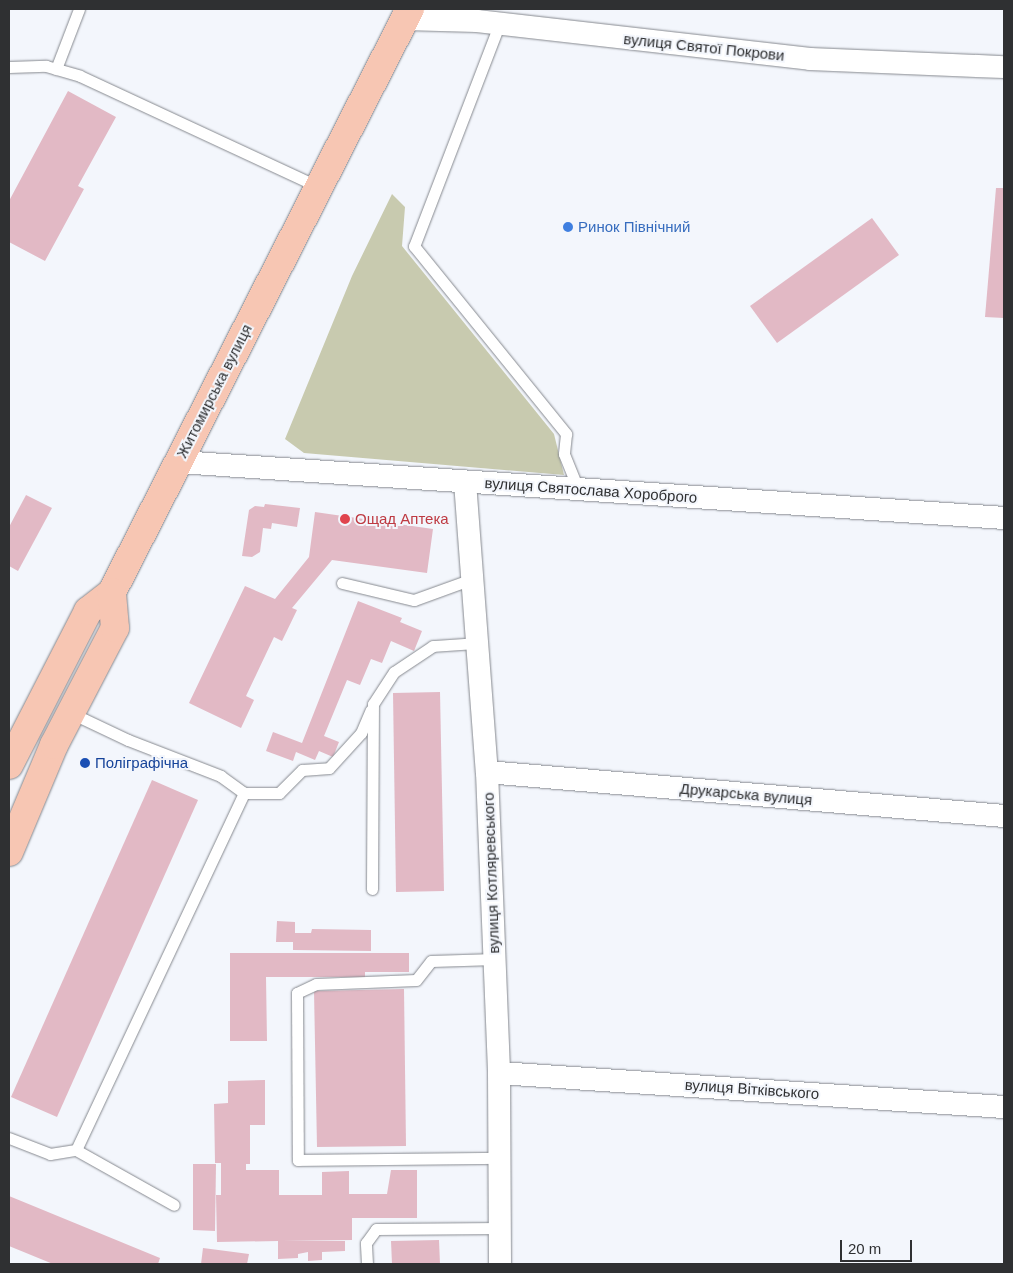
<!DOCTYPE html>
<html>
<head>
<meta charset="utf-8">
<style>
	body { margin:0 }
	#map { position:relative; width:1013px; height:1273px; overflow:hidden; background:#f3f6fc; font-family:Arial,sans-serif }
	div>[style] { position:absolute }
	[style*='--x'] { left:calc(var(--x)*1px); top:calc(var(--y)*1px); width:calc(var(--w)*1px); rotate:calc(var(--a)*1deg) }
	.green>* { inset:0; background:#c8caaf }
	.building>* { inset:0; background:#e2b9c5 }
	.roads { filter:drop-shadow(0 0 1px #86898f) drop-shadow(0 0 1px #86898f) }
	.lane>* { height:11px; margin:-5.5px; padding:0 5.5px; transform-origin:5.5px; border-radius:5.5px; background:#fff }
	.street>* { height:22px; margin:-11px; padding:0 11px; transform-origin:11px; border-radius:11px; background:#fff }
	.primary>* { height:28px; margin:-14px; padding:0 14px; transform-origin:14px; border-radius:14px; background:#f7c6b3 }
	.dots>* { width:14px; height:14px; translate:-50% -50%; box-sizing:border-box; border:2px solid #f3f6fc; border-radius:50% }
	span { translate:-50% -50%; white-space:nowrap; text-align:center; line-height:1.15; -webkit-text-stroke:4px #f3f6fc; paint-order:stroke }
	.street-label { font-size:15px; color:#2f3032 }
	.shop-label { font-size:15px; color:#366cbe }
	.left { translate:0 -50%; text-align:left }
	.health-label { font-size:15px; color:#be3a42 }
	.transit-label { font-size:15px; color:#164399 }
	.frame { position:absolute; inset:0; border:10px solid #2f3032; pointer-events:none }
	.scale { position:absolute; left:840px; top:1240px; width:72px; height:22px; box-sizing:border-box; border:2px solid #2f3032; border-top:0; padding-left:6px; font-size:15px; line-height:18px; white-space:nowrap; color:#2f3032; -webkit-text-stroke:4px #f3f6fc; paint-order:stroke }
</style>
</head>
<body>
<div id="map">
	<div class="green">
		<div style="clip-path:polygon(392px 194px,405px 207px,402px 246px,554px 434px,564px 475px,304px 453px,285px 439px,352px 276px)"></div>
	</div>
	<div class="building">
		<div style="clip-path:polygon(68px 91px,116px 117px,78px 186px,84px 189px,45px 261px,9px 242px,9px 201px)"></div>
		<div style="clip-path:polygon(996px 188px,1004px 188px,1004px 318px,985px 317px)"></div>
		<div style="clip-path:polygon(872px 218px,899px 255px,777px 343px,750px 306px)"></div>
		<div style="clip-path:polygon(26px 495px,52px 508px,18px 571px,9px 566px,9px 527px)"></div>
		<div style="clip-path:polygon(265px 504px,300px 508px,297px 527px,272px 523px,271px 529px,263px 528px,260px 552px,252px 557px,242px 556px,249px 510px,255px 506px,264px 507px)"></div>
		<div style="clip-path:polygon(315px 512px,433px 529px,427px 573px,332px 560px,292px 608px,297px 610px,282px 641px,274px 637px,246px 696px,254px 700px,241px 728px,189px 703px,245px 586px,275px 599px,309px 557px)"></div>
		<div style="clip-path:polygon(358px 601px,402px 618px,400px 622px,422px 631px,414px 651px,391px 641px,382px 663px,371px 659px,360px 685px,347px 680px,324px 736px,339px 742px,333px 757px,319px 751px,315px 760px,296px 752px,293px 761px,266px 751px,273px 732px,302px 743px)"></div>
		<div style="clip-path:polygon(440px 692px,444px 891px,396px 892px,393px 693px)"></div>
		<div style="clip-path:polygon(152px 780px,198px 800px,57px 1117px,11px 1097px)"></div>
		<div style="clip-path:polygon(277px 921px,295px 922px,295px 933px,311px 933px,312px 929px,371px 930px,371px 951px,293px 950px,293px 942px,276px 942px)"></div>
		<div style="clip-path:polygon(230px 953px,409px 953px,409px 972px,365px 972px,365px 977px,266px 977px,267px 1041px,230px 1041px)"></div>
		<div style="clip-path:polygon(404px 989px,406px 1146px,317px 1147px,314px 991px)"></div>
		<div style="clip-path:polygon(265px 1080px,265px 1125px,250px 1125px,250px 1164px,246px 1164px,246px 1170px,279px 1170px,279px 1195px,322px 1195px,322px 1172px,349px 1171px,349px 1194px,387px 1194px,391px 1170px,417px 1170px,417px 1218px,352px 1218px,352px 1240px,283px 1241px,345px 1241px,345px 1251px,322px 1252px,322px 1260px,308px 1261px,308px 1252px,298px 1254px,298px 1258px,278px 1259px,278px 1241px,217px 1242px,216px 1195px,221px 1195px,221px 1163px,215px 1163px,214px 1104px,228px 1103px,228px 1081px)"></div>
		<div style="clip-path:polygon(193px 1164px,216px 1164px,215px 1231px,193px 1230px)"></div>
		<div style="clip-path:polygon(9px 1196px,160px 1258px,158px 1264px,53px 1264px,9px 1246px)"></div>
		<div style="clip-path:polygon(439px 1240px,440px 1264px,392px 1264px,391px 1241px)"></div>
		<div style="clip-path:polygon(203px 1248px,249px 1254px,247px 1264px,201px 1264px)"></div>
	</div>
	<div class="roads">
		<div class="lane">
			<div style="--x:499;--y:25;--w:237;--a:111"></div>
			<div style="--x:414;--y:246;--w:242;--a:51"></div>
			<div style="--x:566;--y:434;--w:20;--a:96"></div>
			<div style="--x:564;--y:454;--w:38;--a:68"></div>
			<div style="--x:9;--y:67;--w:37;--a:-2"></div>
			<div style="--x:46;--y:66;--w:35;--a:16"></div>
			<div style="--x:80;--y:76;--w:264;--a:24.9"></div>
			<div style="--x:56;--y:69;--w:64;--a:-69"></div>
			<div style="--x:342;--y:583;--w:74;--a:13.3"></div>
			<div style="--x:414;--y:600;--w:62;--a:-19.9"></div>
			<div style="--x:244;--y:793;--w:35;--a:0"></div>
			<div style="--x:279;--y:793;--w:33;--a:-45"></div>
			<div style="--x:302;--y:770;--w:27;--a:-4"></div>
			<div style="--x:329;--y:768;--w:47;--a:-47.6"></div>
			<div style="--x:361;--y:733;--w:25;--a:-67"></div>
			<div style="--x:372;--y:889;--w:185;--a:-89.7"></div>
			<div style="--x:373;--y:704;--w:38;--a:-57"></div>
			<div style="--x:394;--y:672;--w:47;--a:-33.7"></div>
			<div style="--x:433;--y:646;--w:44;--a:-3.9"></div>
			<div style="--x:495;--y:959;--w:64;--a:178.2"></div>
			<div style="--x:431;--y:961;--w:24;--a:128"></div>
			<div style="--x:416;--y:980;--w:100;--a:177.7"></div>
			<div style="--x:316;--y:984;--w:21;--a:155"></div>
			<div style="--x:297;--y:993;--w:167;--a:89.7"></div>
			<div style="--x:298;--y:1160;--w:202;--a:-0.6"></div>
			<div style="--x:9;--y:1138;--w:44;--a:21.3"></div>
			<div style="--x:50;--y:1154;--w:26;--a:-9"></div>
			<div style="--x:76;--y:1150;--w:395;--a:-64.8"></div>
			<div style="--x:244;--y:793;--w:29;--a:-144"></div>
			<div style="--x:221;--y:776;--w:100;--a:-158.8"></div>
			<div style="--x:128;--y:740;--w:63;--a:-154.7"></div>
			<div style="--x:76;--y:1150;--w:112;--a:29.3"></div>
			<div style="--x:367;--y:1264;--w:21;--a:-93"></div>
			<div style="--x:366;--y:1243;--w:17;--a:-54"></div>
			<div style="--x:376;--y:1229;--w:124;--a:-0.5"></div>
		</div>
		<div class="street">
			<div style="--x:404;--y:19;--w:73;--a:1.6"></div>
			<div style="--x:477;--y:21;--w:335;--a:6.5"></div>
			<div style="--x:810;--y:59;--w:194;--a:2.4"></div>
			<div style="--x:179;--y:462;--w:827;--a:3.88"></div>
			<div style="--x:465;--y:482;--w:291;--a:85.7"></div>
			<div style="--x:487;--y:772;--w:301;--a:87.7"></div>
			<div style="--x:499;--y:1073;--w:191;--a:89.7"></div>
			<div style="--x:487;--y:772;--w:519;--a:4.86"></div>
			<div style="--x:499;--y:1073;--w:506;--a:3.85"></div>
		</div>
		<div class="primary">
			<div style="--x:9;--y:765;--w:173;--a:-62.8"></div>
			<div style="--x:88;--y:611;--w:31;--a:-38"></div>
			<div style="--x:112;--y:592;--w:655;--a:-62.93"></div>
			<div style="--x:9;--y:852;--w:116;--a:-67.2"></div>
			<div style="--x:54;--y:745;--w:132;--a:-62.5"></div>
			<div style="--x:115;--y:628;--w:36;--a:-95"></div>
		</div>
	</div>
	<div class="dots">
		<div style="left:568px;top:227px;background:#3f7fe0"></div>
		<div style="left:345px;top:519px;background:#e0444e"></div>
		<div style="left:85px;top:763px;background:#1a4fb4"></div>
	</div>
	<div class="street-label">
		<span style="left:704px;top:47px;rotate:6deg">вулиця Святої Покрови</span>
		<span style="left:214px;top:391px;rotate:-63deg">Житомирська вулиця</span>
		<span style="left:591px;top:490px;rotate:4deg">вулиця Святослава Хороброго</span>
		<span style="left:746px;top:794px;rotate:5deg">Друкарська вулиця</span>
		<span style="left:491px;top:873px;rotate:-92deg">вулиця Котляревського</span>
		<span style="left:752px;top:1089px;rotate:4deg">вулиця Вітківського</span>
	</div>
	<div class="shop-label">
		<span class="left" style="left:578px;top:227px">Ринок Північний</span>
	</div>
	<div class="health-label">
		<span class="left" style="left:355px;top:519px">Ощад Аптека</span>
	</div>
	<div class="transit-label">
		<span class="left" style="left:95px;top:763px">Поліграфічна</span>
	</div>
	<div class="frame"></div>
	<div class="scale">20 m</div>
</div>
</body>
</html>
